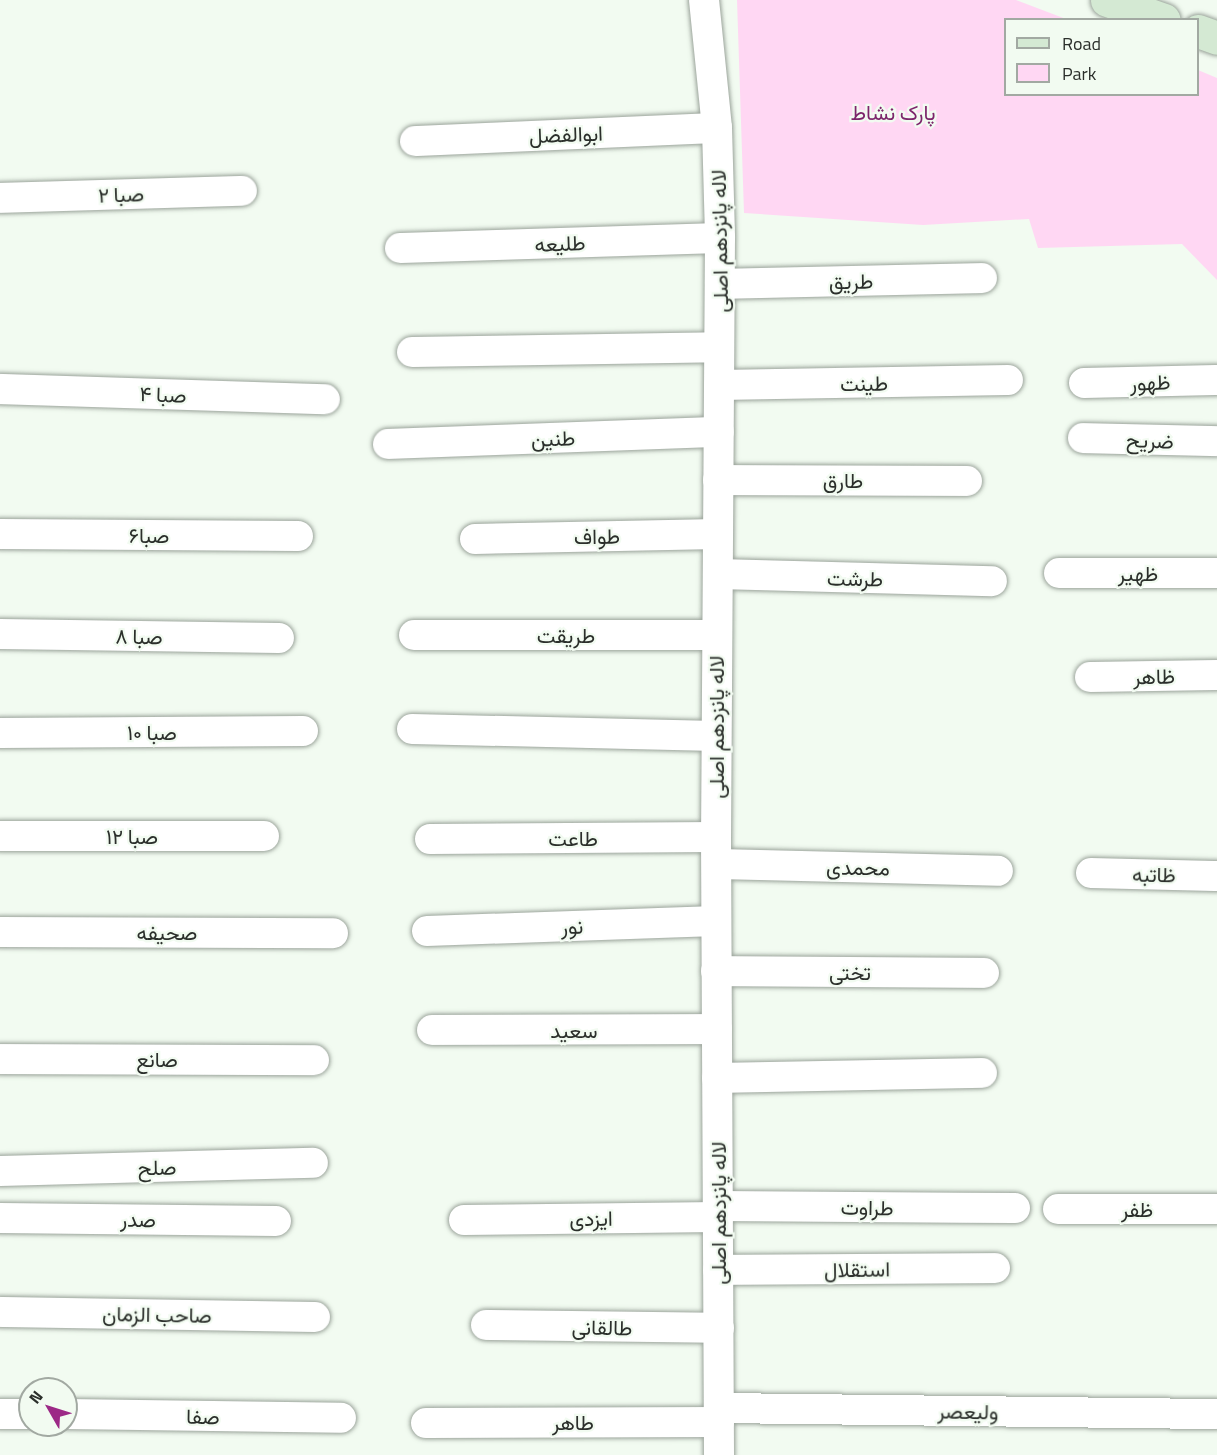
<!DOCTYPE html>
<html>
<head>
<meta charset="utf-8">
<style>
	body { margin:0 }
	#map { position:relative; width:1217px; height:1455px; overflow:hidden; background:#f2fbf1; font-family:"Titillium Web",Vazirmatn,sans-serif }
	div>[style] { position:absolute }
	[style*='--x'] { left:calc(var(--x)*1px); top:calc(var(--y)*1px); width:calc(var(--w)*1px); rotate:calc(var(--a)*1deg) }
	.green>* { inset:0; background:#ffd7f3 }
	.roads { filter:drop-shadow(0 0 2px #9ba49b) drop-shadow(0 0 2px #9ba49b) }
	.minor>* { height:30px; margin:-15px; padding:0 15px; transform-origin:15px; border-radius:15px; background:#fff }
	.secondary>* { height:33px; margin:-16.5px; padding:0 16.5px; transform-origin:16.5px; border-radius:16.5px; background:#d4e9d3 }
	span { translate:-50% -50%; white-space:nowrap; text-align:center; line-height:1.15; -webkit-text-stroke:4.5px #f2fbf1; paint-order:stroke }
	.park-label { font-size:21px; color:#7c256b }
	.street-label { font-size:21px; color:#2b2f2b }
	.legend { position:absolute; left:1004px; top:18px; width:195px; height:78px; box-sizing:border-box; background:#f2fbf1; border:2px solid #a2a9a2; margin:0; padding:8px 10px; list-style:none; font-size:18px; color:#2b2f2b }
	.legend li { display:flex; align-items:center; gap:12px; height:30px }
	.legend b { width:30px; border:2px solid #a2a9a2 }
	.north { position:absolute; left:18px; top:1377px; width:60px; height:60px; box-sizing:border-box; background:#f2fbf1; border:2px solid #a2a9a2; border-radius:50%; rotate:309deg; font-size:16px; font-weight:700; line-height:24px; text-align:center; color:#2b2f2b }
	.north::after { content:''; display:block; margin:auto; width:21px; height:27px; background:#9c2986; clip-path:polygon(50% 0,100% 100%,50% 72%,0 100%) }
</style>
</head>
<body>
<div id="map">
	<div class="green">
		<div style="clip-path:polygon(737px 0,1016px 0,1066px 19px,1006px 20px,1006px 94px,1198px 94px,1198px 70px,1217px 78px,1217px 280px,1182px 244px,1038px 248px,1029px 219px,923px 225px,744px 213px)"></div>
	</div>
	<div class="roads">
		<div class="minor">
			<div style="--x:704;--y:0;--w:129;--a:84.2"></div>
			<div style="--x:717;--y:128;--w:110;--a:88.4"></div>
			<div style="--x:720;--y:238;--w:599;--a:90.38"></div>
			<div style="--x:716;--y:837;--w:618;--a:89.72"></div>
			<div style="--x:415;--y:141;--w:302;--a:-2.5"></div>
			<div style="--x:0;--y:198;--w:242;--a:-1.7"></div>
			<div style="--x:400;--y:248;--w:320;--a:-1.8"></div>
			<div style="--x:720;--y:284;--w:262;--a:-1.3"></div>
			<div style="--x:412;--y:352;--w:307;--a:-0.9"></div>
			<div style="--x:1084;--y:383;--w:133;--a:-1.3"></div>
			<div style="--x:719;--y:385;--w:289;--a:-1"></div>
			<div style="--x:0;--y:389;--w:325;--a:1.8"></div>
			<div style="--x:1083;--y:438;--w:134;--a:1.3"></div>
			<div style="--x:388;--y:444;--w:331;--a:-2.1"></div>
			<div style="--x:718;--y:480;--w:249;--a:0.2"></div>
			<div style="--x:0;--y:534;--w:298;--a:0.4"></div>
			<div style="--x:475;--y:539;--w:243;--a:-1.2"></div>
			<div style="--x:1059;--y:573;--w:158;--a:0"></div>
			<div style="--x:718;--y:574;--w:274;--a:1.5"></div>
			<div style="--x:0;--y:634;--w:279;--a:0.8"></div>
			<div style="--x:414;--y:635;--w:303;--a:0"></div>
			<div style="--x:1090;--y:677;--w:127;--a:-0.9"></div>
			<div style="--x:412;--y:729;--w:304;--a:1.3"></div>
			<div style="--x:0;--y:733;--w:303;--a:-0.4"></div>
			<div style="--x:0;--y:836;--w:264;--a:0"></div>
			<div style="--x:430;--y:839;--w:286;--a:-0.4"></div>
			<div style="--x:718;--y:864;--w:280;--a:1.4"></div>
			<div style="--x:1091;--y:873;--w:126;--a:1.4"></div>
			<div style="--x:427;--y:931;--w:289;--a:-2"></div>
			<div style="--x:0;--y:932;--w:333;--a:0.2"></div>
			<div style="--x:716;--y:971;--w:268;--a:0.4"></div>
			<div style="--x:432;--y:1030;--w:285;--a:-0.2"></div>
			<div style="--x:0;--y:1059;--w:314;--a:0.2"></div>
			<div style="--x:717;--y:1078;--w:265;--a:-1.1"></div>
			<div style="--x:0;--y:1171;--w:313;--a:-1.5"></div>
			<div style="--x:718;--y:1206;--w:297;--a:0.4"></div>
			<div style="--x:1058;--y:1209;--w:159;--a:0"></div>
			<div style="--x:0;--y:1218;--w:276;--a:0.6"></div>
			<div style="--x:464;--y:1220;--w:254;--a:-0.7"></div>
			<div style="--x:718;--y:1270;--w:277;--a:-0.4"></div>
			<div style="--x:0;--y:1312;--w:315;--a:0.9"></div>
			<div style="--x:486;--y:1325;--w:233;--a:0.7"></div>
			<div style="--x:719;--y:1408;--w:498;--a:0.7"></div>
			<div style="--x:0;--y:1414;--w:30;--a:0"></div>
			<div style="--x:66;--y:1414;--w:275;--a:0.8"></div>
			<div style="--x:426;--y:1423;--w:293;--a:-0.2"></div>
		</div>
		<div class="secondary">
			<div style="--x:1107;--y:0;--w:60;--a:19.3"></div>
			<div style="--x:1198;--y:31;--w:20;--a:20"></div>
		</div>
	</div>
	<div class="park-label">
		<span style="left:893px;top:112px">پارک نشاط</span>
	</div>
	<div class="street-label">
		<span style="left:566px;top:134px;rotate:-2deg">ابوالفضل</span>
		<span style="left:121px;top:194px;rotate:-2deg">صبا ۲</span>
		<span style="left:719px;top:241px;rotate:-91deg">لاله پانزدهم اصلی</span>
		<span style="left:560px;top:243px;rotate:-2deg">طلیعه</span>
		<span style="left:851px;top:281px;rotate:-1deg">طریق</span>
		<span style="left:1150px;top:382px;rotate:-2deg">ظهور</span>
		<span style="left:864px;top:383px;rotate:-1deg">طینت</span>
		<span style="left:163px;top:394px;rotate:2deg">صبا ۴</span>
		<span style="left:553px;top:438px;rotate:-2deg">طنین</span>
		<span style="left:1150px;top:440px;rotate:2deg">ضریح</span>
		<span style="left:843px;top:480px">طارق</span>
		<span style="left:149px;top:535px">صبا۶</span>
		<span style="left:597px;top:536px;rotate:-1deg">طواف</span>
		<span style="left:1138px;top:573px">ظهیر</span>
		<span style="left:855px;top:578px;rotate:1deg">طرشت</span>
		<span style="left:566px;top:635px">طریقت</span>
		<span style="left:139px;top:636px;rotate:1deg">صبا ۸</span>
		<span style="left:1154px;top:676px;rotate:-1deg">ظاهر</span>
		<span style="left:716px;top:727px;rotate:-90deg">لاله پانزدهم اصلی</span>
		<span style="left:152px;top:732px">صبا ۱۰</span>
		<span style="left:132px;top:836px">صبا ۱۲</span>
		<span style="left:573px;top:838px">طاعت</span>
		<span style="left:858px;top:867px;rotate:1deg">محمدی</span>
		<span style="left:1154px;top:874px;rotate:1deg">ظاتبه</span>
		<span style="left:572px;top:926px;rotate:-2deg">نور</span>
		<span style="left:167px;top:932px">صحیفه</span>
		<span style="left:850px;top:972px">تختی</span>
		<span style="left:574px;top:1030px">سعید</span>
		<span style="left:157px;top:1059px">صانع</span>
		<span style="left:157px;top:1167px;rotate:-1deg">صلح</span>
		<span style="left:867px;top:1207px;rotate:1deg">طراوت</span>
		<span style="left:1137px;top:1209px">ظفر</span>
		<span style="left:718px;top:1213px;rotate:-90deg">لاله پانزدهم اصلی</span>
		<span style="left:591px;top:1218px;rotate:-1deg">ایزدی</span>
		<span style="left:138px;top:1219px;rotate:1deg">صدر</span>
		<span style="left:857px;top:1269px;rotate:-1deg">استقلال</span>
		<span style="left:157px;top:1314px;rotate:1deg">صاحب الزمان</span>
		<span style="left:602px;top:1327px;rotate:1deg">طالقانی</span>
		<span style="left:968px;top:1411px;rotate:1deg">ولیعصر</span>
		<span style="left:203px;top:1416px;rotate:1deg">صفا</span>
		<span style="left:573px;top:1422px">طاهر</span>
	</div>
	<ul class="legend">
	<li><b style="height:8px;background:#d4e9d3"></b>Road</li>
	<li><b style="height:16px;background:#ffd7f3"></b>Park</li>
	</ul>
	<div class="north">N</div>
</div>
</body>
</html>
